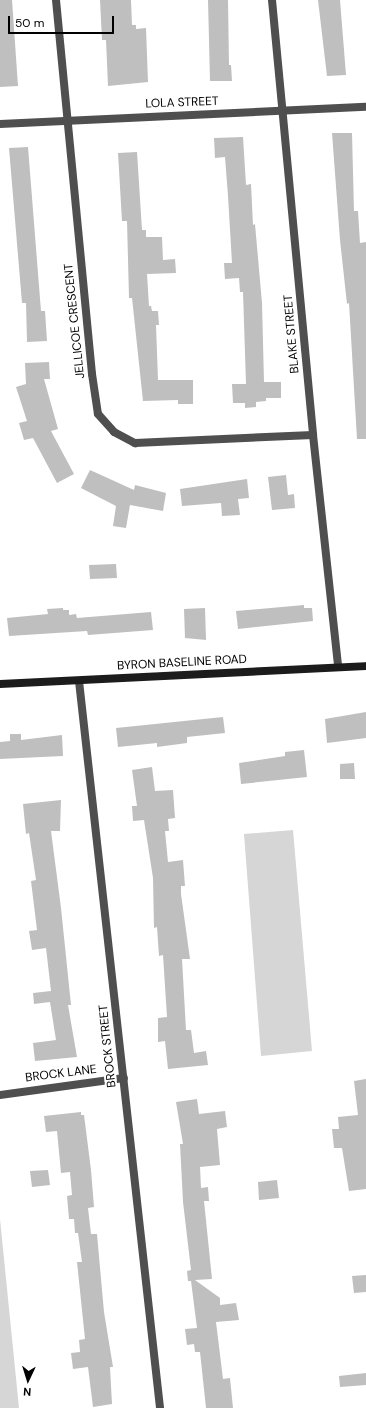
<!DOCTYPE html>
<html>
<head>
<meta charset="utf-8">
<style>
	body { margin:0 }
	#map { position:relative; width:366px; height:1408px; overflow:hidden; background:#fff; font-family:"DM Sans",sans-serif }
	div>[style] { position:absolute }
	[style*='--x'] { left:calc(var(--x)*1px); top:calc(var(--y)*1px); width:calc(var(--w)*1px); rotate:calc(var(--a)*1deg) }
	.green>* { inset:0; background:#d6d6d6 }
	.building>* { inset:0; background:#bfbfbf }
	.minor>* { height:8px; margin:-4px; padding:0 4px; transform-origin:4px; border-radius:4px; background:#4f4f4f }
	.secondary>* { height:8px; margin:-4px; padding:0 4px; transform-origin:4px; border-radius:4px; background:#1c1c1c }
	span { translate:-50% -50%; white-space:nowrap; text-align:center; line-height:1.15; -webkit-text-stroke:4px #fff; paint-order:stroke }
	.street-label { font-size:12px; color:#000 }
	.north { position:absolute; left:8px; top:1360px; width:40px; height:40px; -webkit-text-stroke:3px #fff; paint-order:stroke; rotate:184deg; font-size:11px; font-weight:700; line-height:16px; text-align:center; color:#000 }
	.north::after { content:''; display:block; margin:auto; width:14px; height:18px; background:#000; clip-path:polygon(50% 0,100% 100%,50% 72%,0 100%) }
	.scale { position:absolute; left:8px; top:16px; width:106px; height:18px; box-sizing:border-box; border:2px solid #000; border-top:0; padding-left:5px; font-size:12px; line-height:14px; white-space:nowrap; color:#000; -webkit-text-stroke:3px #fff; paint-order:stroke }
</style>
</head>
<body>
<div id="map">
	<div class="green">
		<div style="clip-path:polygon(293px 830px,312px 1051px,261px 1056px,244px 834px)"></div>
		<div style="clip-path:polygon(0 1219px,19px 1408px,0 1408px)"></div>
	</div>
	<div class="building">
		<div style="clip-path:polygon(0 0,12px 0,18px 86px,0 87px)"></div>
		<div style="clip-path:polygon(100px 0,131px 0,132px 25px,136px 25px,136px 29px,146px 28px,148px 82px,108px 86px,106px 40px,102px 40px)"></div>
		<div style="clip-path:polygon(208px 0,228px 0,229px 65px,231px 65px,232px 81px,210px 81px)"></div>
		<div style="clip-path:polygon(318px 0,340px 0,346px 75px,327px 76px)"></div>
		<div style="clip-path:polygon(332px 133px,352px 133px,354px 211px,358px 211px,360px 243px,366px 242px,366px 439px,357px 439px,349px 303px,347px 304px,340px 240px)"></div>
		<div style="clip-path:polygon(243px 137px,246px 185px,251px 184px,253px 225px,255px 224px,262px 303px,264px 382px,281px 382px,281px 398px,266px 398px,266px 401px,256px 402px,256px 407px,245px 408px,245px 403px,233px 403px,232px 384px,246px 384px,243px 292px,240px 292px,239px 278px,225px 279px,224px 263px,232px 263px,228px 196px,225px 157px,215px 158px,214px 138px)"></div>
		<div style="clip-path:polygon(28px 147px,41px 311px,45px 311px,47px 341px,27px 342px,26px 303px,22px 303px,9px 148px)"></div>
		<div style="clip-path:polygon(137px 152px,142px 230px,146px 230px,146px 237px,162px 237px,163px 260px,175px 259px,176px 273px,147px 274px,149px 306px,151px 306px,152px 311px,158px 311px,159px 325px,156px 325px,158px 380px,193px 380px,193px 404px,178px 404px,178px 400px,143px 401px,132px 298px,129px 298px,127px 221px,122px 221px,118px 153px)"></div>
		<div style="clip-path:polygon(49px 362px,50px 379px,44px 379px,58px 429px,51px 431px,74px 474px,57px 483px,33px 438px,24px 440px,19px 423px,27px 421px,16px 387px,26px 384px,25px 363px)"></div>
		<div style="clip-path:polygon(90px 470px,134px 490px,135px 485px,166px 493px,163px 511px,130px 505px,126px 528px,113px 526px,116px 506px,81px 488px)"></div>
		<div style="clip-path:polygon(286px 475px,288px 495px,294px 494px,295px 508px,272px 510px,268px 477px)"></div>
		<div style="clip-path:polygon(247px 479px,249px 498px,238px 499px,240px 515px,222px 516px,221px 503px,182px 506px,180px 489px)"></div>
		<div style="clip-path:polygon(116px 564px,117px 578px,90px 579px,89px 565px)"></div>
		<div style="clip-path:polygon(304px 605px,304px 608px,312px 608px,313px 621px,238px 629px,236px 611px)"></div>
		<div style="clip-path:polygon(63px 608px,63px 610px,69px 610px,69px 615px,76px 614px,77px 618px,151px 612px,153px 630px,88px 635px,87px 631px,9px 636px,7px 618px,48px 614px,47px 609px)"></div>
		<div style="clip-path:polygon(205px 608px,206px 640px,185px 638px,184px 609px)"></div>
		<div style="clip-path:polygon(366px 712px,366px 738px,327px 743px,325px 719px)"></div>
		<div style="clip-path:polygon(223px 717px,225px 733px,187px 737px,187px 743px,157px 747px,157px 743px,118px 747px,116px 728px)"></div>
		<div style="clip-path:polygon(10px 734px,21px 734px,21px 740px,62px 735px,63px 756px,0 759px,0 742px,10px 741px)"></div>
		<div style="clip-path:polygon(304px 750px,307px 777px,241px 784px,239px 763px,285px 756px,285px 752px)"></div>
		<div style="clip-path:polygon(354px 763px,355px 779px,340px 779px,340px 764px)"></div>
		<div style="clip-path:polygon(152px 767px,155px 791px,173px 790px,175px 818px,168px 819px,169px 831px,165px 831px,168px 862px,183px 860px,185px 886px,181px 886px,181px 894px,190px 959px,182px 959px,186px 1030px,191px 1030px,194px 1053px,206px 1051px,208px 1065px,168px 1069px,165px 1041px,158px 1042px,158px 1018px,167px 1017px,163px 955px,159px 956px,157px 927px,154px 928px,153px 878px,144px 820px,133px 821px,132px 806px,137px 806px,132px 770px)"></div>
		<div style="clip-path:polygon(61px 800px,60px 831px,51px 831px,61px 908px,71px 1005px,68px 1005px,77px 1057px,35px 1061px,33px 1043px,56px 1040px,50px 1002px,34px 1004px,33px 993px,51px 991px,46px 948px,32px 950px,29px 931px,37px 930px,31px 881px,36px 880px,29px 833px,26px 834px,23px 804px)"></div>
		<div style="clip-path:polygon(366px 1079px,366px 1189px,349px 1191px,342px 1148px,334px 1148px,332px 1129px,339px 1129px,338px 1117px,358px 1115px,354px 1081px)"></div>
		<div style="clip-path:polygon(197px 1099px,199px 1114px,225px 1111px,227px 1127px,217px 1129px,220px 1165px,200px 1167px,201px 1188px,208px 1187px,209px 1201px,204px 1201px,212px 1279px,195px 1280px,220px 1298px,220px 1305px,236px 1303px,239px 1320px,216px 1322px,223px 1379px,230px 1378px,233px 1408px,206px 1408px,200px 1352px,195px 1352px,194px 1344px,187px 1345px,185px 1329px,197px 1328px,191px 1281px,188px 1281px,187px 1271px,191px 1270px,183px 1202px,180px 1144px,183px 1144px,176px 1102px)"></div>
		<div style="clip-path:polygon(81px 1112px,81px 1115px,84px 1115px,91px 1170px,94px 1207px,88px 1208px,91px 1234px,97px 1234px,104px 1312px,113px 1367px,110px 1367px,112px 1404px,93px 1407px,88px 1367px,73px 1369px,71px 1353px,80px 1352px,79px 1340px,85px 1339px,77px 1262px,82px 1262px,78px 1233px,75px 1233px,74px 1219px,69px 1219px,67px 1196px,72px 1195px,70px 1172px,61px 1173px,57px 1131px,46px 1132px,44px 1116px)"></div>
		<div style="clip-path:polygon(48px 1170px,50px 1185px,32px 1187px,30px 1171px)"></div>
		<div style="clip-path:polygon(277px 1180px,279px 1198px,259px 1200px,258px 1182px)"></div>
		<div style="clip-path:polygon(366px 1275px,366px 1292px,354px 1293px,352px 1276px)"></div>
		<div style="clip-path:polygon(366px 1373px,366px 1385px,340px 1387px,339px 1376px)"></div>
	</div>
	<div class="minor">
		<div style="--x:56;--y:0;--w:376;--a:84.5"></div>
		<div style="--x:92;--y:374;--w:40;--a:81.5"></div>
		<div style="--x:98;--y:414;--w:24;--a:48"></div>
		<div style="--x:114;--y:432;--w:24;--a:28"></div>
		<div style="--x:135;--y:443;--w:178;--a:-2.6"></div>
		<div style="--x:272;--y:0;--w:437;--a:84.6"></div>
		<div style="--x:313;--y:435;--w:232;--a:83.8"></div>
		<div style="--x:0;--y:124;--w:366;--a:-2.7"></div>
		<div style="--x:79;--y:681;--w:731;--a:83.64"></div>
		<div style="--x:0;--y:1095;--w:125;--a:-7.8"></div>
	</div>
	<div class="secondary">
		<div style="--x:0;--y:684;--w:366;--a:-2.8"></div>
	</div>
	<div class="street-label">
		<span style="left:182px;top:103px;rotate:-2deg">LOLA STREET</span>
		<span style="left:75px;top:321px;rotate:-96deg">JELLICOE CRESCENT</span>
		<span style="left:292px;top:334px;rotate:-95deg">BLAKE STREET</span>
		<span style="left:182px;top:663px;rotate:-3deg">BYRON BASELINE ROAD</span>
		<span style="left:108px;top:1046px;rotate:-96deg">BROCK STREET</span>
		<span style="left:61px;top:1074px;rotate:-7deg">BROCK LANE</span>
	</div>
	<div class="north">N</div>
	<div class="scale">50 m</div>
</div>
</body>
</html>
